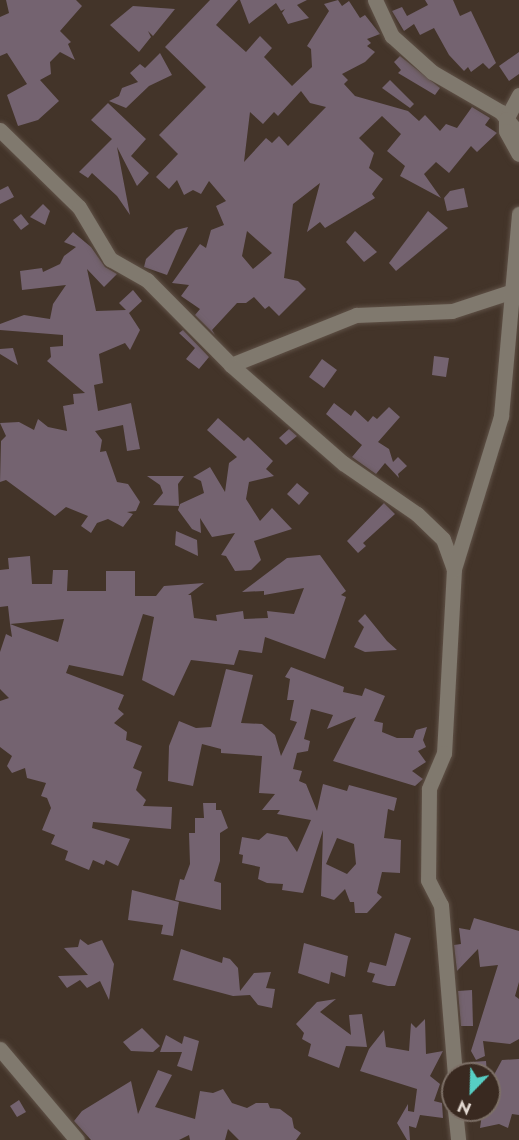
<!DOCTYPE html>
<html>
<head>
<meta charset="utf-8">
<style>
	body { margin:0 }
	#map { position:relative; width:519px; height:1140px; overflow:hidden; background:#433429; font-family:Jost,sans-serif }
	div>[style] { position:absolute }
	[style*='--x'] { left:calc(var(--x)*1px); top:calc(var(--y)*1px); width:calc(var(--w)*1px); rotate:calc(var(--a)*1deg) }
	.building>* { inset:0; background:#746370 }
	.roads { filter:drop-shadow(0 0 2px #5f5147) drop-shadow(0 0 2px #5f5147) }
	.minor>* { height:15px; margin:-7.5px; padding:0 7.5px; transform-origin:7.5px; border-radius:7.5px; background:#80796e }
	span { translate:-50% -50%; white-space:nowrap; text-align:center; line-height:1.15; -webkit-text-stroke:4.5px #392920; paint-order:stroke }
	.north { position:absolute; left:441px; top:1062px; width:60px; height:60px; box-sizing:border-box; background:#392920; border:2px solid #7c6f66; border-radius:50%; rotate:203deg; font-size:16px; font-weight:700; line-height:24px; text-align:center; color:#e1d7d0 }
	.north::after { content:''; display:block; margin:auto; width:21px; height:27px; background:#56cec4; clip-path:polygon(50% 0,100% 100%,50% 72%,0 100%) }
</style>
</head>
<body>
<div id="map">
	<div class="building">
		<div style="clip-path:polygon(6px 0,76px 0,82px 6px,60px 31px,71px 42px,68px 44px,75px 60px,60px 52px,50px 62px,51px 74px,40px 80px,59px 101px,38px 120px,18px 126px,7px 95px,27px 84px,7px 53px,0 56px,0 17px,9px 13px)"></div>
		<div style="clip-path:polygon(evenodd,210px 0,238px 0,216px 25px,246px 52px,260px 36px,272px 48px,264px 57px,292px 86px,312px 67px,311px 49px,307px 46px,329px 11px,324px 4px,338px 0,342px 6px,349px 1px,360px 18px,365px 15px,380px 34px,367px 39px,371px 43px,367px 46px,375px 52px,365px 62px,342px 74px,348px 80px,344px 84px,355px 96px,408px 111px,419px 121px,425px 115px,440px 131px,446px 124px,457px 128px,472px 107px,490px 118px,485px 125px,497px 133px,477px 152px,471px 146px,449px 173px,436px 162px,424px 174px,441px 198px,400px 176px,405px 166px,387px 151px,401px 134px,382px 116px,359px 138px,374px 153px,369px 168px,383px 179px,372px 194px,375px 198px,325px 228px,320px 222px,307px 232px,320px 183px,293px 204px,284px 278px,298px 281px,306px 289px,279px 316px,269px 306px,265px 309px,254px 297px,246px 303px,237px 303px,212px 330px,215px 335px,195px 315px,200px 309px,181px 296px,189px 285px,172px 283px,200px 244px,206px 248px,211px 230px,224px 225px,216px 206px,226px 201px,209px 181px,201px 194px,193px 190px,184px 195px,177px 180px,169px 189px,156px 177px,178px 154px,159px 135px,206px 87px,165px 47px,210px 0,301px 91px,310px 103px,326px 107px,288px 146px,279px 136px,272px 143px,266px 138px,244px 162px,250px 112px,263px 124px,274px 112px,278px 116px,301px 91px,210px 0,247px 231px,272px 253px,253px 269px,242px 256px,247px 231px)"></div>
		<div style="clip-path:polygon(240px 0,307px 0,297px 5px,309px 18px,288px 24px,282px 13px,285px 9px,281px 11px,276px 3px,249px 24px)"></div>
		<div style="clip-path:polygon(425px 0,453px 0,460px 16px,471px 11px,496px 63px,489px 69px,483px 63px,471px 72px,468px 67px,464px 71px,449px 55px,434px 28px,420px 35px,414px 24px,404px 31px,392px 11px,402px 7px,407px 16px,428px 5px)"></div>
		<div style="clip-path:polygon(133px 6px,175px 9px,153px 36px,148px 31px,151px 37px,139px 52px,110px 25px)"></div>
		<div style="clip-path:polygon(519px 52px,519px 74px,509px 81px,499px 66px)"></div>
		<div style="clip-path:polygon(160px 53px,172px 75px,149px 86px,126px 108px,109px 101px,119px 96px,122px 88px,138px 82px,130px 73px,140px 64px,145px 68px)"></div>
		<div style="clip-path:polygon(400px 56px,440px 88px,435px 95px,398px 73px,401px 70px,394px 62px)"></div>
		<div style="clip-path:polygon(390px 80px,414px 104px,410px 108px,382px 88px)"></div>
		<div style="clip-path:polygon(108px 103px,146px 139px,131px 156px,149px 173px,137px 186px,117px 147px,130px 215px,117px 196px,92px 173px,88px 178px,79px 172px,112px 139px,91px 120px)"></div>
		<div style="clip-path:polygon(8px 186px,14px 197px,0 204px,0 190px)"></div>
		<div style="clip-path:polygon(464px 188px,468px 207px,447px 211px,444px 198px,450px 191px)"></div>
		<div style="clip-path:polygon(43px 204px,50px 211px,45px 225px,30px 217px)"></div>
		<div style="clip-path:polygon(428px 211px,448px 228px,396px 271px,389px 263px)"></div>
		<div style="clip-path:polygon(21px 214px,29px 224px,21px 230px,13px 220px)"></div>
		<div style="clip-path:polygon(188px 227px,167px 275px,144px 267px,146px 259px,176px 230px)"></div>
		<div style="clip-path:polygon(355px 231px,377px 252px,364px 262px,346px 242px)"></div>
		<div style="clip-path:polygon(73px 232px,91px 247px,105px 267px,117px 274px,104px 287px,87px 269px,96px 311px,126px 310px,119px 303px,133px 290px,142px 301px,129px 313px,140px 330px,130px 350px,125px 343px,99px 354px,103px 383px,94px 385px,98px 411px,131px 403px,140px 449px,127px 451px,123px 425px,95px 431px,102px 440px,100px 452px,106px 451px,117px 482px,128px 484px,140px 502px,136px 511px,127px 512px,133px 514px,123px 527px,108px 519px,97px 523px,91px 533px,81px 526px,88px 516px,66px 507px,55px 516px,6px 480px,0 482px,1px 441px,6px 436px,0 423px,19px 422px,34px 430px,38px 419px,48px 427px,67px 431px,63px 406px,74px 404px,73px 394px,85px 393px,47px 361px,51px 357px,50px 347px,63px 346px,63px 335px,0 330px,0 324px,24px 315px,50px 319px,53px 304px,66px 285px,22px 290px,20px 271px,42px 268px,43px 272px,60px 264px,64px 256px,76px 247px,64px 242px)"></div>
		<div style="clip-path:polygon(183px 330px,209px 357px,199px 369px,186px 359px,195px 348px,179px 333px)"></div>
		<div style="clip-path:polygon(13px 348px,18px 365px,0 354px,0 349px)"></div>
		<div style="clip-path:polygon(434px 356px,449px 358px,446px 377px,432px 375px)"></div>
		<div style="clip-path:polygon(322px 359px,337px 370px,324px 388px,309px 377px)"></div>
		<div style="clip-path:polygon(334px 403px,351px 416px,355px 410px,368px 422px,373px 416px,377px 419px,389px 407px,400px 417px,378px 442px,389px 449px,393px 462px,398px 457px,407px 466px,398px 474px,399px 478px,385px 463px,376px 474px,352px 457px,362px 445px,326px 414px)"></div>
		<div style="clip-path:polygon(218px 418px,244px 441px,248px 437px,273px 461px,266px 469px,274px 476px,249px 482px,246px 499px,260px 521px,272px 508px,292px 529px,254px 541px,261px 560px,251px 570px,235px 571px,226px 556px,221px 555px,235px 533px,212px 537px,200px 518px,201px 533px,192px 529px,178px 510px,180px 504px,204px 493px,201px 481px,193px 477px,210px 467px,225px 492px,229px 463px,237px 457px,207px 430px)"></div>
		<div style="clip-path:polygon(289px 429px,297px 436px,286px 445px,279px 438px)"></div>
		<div style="clip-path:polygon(147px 476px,184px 476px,178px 484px,179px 506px,153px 505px,163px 493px,160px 485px)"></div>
		<div style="clip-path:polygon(297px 483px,309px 493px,299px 505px,287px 494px)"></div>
		<div style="clip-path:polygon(384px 503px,395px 514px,363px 543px,366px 546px,358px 553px,347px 541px)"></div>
		<div style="clip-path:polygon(176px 531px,197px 540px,198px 556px,175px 545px)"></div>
		<div style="clip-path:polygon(320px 555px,346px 591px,341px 595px,346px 597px,325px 659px,265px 637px,262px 653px,239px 650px,234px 665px,191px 660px,174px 696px,142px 680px,154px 617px,143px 614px,123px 676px,69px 665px,66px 673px,124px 695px,118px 709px,124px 714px,114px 723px,127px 732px,126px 740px,142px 746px,133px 768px,142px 772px,136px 790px,146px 800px,143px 806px,172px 807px,171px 829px,93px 822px,92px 828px,130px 839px,118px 866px,106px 860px,104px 865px,93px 860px,89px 870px,65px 860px,68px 851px,51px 844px,55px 835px,42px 830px,51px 808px,47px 798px,41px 796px,46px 783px,27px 778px,25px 768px,12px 773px,7px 766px,12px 756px,0 747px,0 701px,9px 698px,0 689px,0 652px,6px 634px,12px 637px,10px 624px,58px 642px,64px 619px,10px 624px,8px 606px,0 607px,0 570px,9px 569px,8px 558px,30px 556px,32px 584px,52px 584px,53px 570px,68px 570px,67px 591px,106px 591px,106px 571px,135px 571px,135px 596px,156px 596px,164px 586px,204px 583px,188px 595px,191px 595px,194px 618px,217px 621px,216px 615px,243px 611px,244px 619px,268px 618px,267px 611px,294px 614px,304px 588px,264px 595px,264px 591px,242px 592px,287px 558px)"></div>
		<div style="clip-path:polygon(365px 614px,387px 641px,397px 650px,365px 652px,354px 647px,364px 627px,358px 621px)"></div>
		<div style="clip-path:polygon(evenodd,291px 667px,344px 687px,343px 692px,362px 696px,365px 688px,385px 696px,374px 721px,383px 723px,382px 732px,397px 738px,413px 738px,416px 730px,427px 727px,423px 740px,426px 747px,418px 751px,426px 762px,412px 771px,423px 779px,415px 786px,333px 761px,356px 717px,327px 729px,333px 715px,311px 709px,304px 739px,310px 741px,308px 751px,297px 753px,293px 769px,302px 771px,299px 781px,306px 784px,317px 811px,323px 784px,347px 791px,349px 785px,397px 798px,394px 811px,388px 809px,384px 838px,401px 840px,400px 873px,382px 872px,377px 893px,382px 897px,367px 913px,355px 913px,354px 902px,350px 902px,345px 889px,334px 900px,321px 896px,323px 830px,303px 893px,282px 890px,283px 884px,267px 883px,258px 879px,260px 867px,242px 863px,243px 855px,239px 854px,242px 837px,259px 840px,267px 833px,287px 837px,297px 852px,311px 820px,277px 814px,280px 810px,262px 810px,275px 794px,259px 793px,262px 756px,221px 753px,221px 749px,202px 744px,193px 786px,168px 781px,169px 746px,179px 721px,196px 728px,211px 727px,226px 669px,253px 675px,241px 723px,262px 724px,275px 735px,281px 756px,297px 722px,290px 720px,294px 700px,287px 700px,290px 679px,285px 677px,291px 667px,337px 838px,354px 844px,356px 864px,347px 874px,326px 864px,337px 838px)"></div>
		<div style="clip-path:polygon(203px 803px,216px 803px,216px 810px,221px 810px,228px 828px,220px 833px,220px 861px,214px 881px,221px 883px,221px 910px,175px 900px,180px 879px,184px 880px,190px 864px,189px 833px,195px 833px,195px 818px,204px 818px)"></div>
		<div style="clip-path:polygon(132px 890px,179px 902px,173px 936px,161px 934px,163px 925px,128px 920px)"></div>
		<div style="clip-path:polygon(474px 918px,519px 931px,519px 982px,515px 996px,519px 999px,519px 1039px,510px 1044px,483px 1041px,485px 1056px,476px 1060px,471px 1051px,498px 965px,480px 967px,478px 949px,457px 971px,454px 945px,461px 944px,459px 928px,470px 930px)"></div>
		<div style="clip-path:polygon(395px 933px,411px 938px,395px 986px,388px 986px,372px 982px,375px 974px,367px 972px,370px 962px,386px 966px)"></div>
		<div style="clip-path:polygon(80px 939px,88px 945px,102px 940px,114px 964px,109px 1000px,100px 981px,87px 988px,80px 980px,67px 988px,58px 976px,88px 975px,64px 948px,78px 947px)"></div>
		<div style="clip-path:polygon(304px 943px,348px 956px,345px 977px,331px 972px,329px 984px,298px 973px)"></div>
		<div style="clip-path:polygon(181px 949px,222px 963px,223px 957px,230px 959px,238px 968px,240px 991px,254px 973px,271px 972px,266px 988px,275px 989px,272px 1008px,258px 1005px,250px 995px,233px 996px,173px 980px)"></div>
		<div style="clip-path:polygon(472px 990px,473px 1026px,461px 1026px,458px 991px)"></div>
		<div style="clip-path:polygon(336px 999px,320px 1012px,351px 1035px,349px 1015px,362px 1014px,367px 1047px,346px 1046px,339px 1068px,308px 1056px,311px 1044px,302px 1039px,304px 1033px,296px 1024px,317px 1002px)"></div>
		<div style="clip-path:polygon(425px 1019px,426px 1054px,443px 1051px,430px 1076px,440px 1084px,434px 1101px,442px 1103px,443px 1118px,420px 1115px,416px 1128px,409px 1126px,410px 1140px,407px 1140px,397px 1123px,408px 1104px,408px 1111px,414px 1112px,417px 1089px,360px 1071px,369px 1049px,384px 1030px,386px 1047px,409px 1051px,411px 1023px,416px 1028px)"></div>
		<div style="clip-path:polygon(142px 1028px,160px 1046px,153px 1052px,131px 1051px,123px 1042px)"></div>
		<div style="clip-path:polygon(166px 1035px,182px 1044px,184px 1036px,199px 1041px,192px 1071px,177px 1066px,182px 1052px,160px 1052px)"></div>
		<div style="clip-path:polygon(519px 1059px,519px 1115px,512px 1114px,508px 1128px,499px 1124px,480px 1128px,482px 1114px,489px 1114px,489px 1084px,502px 1060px)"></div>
		<div style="clip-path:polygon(486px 1061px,487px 1074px,465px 1074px,471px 1062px)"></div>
		<div style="clip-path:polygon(158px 1070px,172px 1075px,155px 1107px,195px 1119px,200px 1091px,213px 1093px,223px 1089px,232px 1103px,247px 1108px,256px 1103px,268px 1103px,270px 1108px,280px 1109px,292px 1118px,294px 1128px,301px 1133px,296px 1140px,239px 1140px,228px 1129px,225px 1140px,190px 1140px,189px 1135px,179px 1140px,91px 1140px,74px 1121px,82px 1111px,131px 1081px,138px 1114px)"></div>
		<div style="clip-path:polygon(19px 1100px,26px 1112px,17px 1117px,10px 1106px)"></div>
	</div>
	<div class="roads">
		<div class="minor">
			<div style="--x:375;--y:0;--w:40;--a:65"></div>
			<div style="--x:392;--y:36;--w:54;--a:42"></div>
			<div style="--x:432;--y:72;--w:80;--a:30.1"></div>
			<div style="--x:501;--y:112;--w:28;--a:51"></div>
			<div style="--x:519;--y:95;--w:27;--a:118"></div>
			<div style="--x:506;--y:119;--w:12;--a:90"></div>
			<div style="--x:506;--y:131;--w:26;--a:61"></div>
			<div style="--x:0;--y:130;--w:110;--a:44.3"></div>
			<div style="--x:79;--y:207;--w:61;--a:59.2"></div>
			<div style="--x:110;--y:259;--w:43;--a:29.6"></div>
			<div style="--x:147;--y:280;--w:120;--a:45.3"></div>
			<div style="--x:231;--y:365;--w:135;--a:-21.8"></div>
			<div style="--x:356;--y:315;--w:96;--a:-2.4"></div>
			<div style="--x:452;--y:311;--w:71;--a:-18.2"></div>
			<div style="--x:231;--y:365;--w:149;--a:41.2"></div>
			<div style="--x:343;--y:463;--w:90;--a:34.6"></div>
			<div style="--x:417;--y:514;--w:36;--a:44"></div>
			<div style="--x:443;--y:539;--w:32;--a:70"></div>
			<div style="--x:454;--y:569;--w:184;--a:93.1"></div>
			<div style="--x:444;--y:753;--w:39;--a:113"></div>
			<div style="--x:429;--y:789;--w:91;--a:90.6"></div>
			<div style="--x:428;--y:880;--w:28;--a:63"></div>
			<div style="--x:441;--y:905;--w:170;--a:85.3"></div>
			<div style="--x:454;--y:569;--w:160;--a:-72.9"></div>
			<div style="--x:501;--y:416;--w:203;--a:-84.9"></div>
			<div style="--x:0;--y:1049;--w:119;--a:49.8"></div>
			<div style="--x:455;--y:1110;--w:30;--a:84"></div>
		</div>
	</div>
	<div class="north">N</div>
</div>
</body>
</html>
